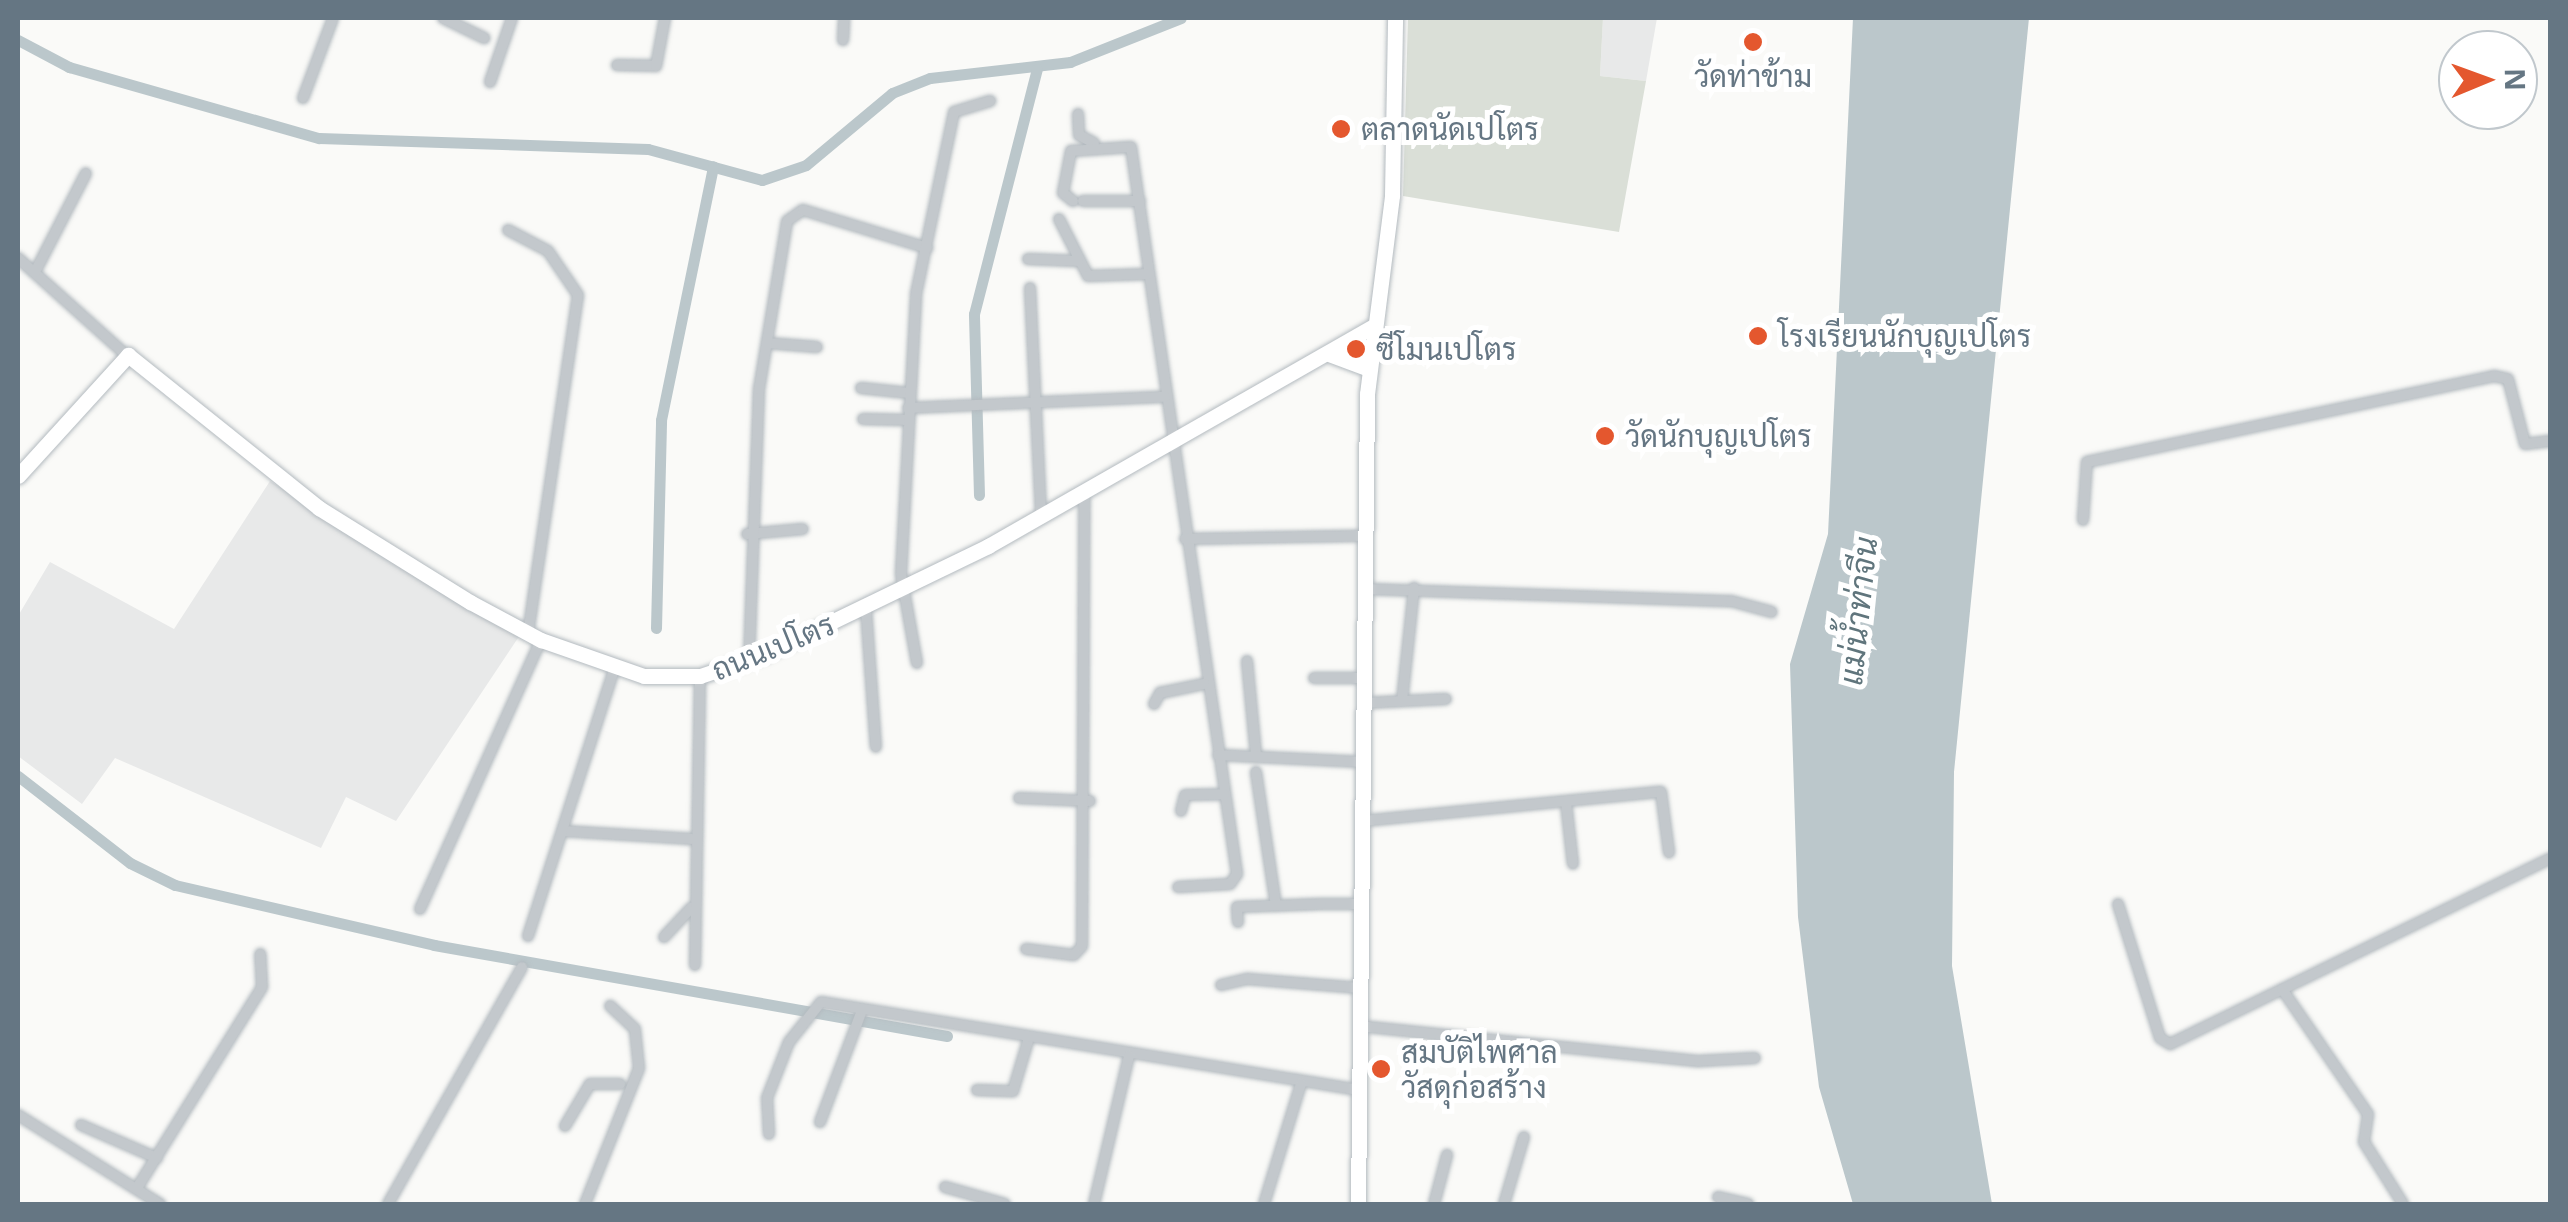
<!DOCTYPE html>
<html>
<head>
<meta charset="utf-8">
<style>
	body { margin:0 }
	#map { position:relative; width:2568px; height:1222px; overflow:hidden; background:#fafaf8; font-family:"Noto Sans",Sarabun,sans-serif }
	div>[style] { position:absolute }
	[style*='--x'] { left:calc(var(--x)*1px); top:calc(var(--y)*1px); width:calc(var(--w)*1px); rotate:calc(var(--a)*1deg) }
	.built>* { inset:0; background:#e8e9e9 }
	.green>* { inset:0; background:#dadfd7 }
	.water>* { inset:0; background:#bbc7cb }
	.canal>* { height:11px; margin:-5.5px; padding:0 5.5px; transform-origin:5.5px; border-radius:5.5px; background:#bbc7cb }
	.roads { filter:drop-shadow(0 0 2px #b3babf) drop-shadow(0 0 2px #b3babf) }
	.street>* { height:10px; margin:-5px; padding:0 5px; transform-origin:5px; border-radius:5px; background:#c3c8cc }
	.secondary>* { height:15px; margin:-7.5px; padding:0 7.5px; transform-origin:7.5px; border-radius:7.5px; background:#fff }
	.dots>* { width:28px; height:28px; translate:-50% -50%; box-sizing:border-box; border:5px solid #fff; border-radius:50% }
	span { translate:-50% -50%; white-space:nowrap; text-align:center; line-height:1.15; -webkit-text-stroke:10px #fff; paint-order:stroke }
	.poi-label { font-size:30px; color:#657683 }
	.left { translate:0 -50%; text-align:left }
	.street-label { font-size:30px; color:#657683 }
	.water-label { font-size:32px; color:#60757c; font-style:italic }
	.frame { position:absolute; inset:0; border:20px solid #657683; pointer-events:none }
	.north { position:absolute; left:2438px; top:30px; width:100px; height:100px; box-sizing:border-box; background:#fff; border:2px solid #c1c8cd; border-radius:50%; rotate:89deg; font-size:28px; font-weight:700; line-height:40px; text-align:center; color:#657683 }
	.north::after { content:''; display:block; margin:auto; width:35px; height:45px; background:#e4572e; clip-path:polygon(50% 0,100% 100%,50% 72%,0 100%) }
</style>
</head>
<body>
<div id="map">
	<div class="built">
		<div style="clip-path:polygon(1603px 18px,1657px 18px,1646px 81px,1600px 76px)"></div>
		<div style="clip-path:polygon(270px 481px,520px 635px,396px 821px,346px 797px,321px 848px,115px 758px,82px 804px,18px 756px,18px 616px,50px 562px,174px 629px)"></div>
	</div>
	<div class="green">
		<div style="clip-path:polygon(1408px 18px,1603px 18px,1600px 76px,1646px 81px,1619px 232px,1403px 196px)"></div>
	</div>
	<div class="water">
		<div style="clip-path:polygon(1853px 18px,2029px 18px,1954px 772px,1952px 966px,1992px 1204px,1853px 1204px,1819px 1087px,1798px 917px,1790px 664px,1828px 534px)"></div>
	</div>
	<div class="canal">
		<div style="--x:18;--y:40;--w:58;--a:27.9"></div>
		<div style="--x:69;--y:67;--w:260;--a:15.9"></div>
		<div style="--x:319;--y:138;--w:329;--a:1.9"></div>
		<div style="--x:648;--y:149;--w:118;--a:15.2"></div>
		<div style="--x:762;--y:180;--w:46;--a:-18.8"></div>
		<div style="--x:806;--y:165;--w:112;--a:-39.9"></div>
		<div style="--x:892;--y:93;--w:41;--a:-21.5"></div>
		<div style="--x:930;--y:78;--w:141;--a:-6.5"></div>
		<div style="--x:1070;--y:62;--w:119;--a:-21.6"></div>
		<div style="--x:979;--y:495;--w:181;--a:-91.6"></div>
		<div style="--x:974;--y:314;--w:253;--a:-75.6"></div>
		<div style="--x:656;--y:628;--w:208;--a:-88.6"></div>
		<div style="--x:661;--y:420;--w:259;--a:-78.4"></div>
		<div style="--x:18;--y:776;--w:142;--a:37.8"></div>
		<div style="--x:130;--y:863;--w:50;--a:26.1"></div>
		<div style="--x:175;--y:885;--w:266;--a:13"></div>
		<div style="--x:434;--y:945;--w:521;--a:10.06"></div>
	</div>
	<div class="roads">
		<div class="street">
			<div style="--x:443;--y:18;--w:46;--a:26"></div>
			<div style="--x:843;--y:40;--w:22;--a:-87"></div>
			<div style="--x:617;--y:65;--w:39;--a:1"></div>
			<div style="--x:656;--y:66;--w:49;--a:-79.4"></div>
			<div style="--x:490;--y:82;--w:68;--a:-71"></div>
			<div style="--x:303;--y:98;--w:85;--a:-69.4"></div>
			<div style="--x:1078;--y:114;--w:21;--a:87"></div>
			<div style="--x:1079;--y:135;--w:17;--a:28"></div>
			<div style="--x:1073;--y:201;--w:13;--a:-141"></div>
			<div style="--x:1063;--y:193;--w:43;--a:-79.2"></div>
			<div style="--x:1071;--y:151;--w:60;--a:-3.8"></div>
			<div style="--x:1131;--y:147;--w:735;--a:81.7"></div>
			<div style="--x:1237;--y:874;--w:12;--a:125"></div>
			<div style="--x:1230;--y:884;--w:52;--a:176.7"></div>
			<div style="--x:1083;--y:201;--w:57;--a:0"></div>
			<div style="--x:1059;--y:219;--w:64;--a:63"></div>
			<div style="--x:1088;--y:276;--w:61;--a:-1.9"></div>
			<div style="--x:508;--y:230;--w:45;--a:27.7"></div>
			<div style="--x:548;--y:251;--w:53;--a:55.7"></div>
			<div style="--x:578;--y:295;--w:343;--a:98.4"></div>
			<div style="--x:18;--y:258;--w:145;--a:41.9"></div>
			<div style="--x:1028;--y:259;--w:50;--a:2.3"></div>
			<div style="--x:35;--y:272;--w:111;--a:-62.7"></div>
			<div style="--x:1030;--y:288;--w:229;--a:87.2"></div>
			<div style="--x:767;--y:343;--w:50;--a:4.6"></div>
			<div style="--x:861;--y:388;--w:48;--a:5.9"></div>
			<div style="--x:908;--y:408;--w:257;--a:-2.5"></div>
			<div style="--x:863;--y:419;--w:45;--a:1.3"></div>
			<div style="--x:2083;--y:520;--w:58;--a:-86.1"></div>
			<div style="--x:2087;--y:462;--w:416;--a:-11.9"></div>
			<div style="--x:2494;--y:376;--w:14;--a:12"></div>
			<div style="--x:2508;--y:379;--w:67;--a:75.3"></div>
			<div style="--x:2525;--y:444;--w:25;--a:-7"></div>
			<div style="--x:747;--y:534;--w:56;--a:-5.1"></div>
			<div style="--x:1185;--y:539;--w:180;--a:-1"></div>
			<div style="--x:1365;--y:589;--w:366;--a:1.9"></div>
			<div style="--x:1731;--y:601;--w:42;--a:15"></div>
			<div style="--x:866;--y:609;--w:138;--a:85.9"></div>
			<div style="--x:749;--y:661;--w:272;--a:-87.9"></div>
			<div style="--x:759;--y:389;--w:170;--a:-80.5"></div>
			<div style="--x:787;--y:221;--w:19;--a:-35"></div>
			<div style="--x:803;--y:210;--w:130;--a:17"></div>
			<div style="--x:1247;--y:661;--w:94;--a:84.5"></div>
			<div style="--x:917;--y:663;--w:90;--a:-100.2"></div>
			<div style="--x:901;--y:574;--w:280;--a:-86.9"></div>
			<div style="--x:916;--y:294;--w:186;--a:-78.2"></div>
			<div style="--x:954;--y:112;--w:38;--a:-17"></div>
			<div style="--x:1314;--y:678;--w:50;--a:0"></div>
			<div style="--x:1402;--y:701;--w:114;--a:-83.9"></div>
			<div style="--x:1364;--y:703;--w:82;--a:-2.8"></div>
			<div style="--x:1154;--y:704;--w:13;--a:-61"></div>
			<div style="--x:1160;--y:693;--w:45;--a:-11.6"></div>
			<div style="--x:1218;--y:755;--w:145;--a:2.8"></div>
			<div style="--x:1256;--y:772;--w:135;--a:81.5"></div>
			<div style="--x:1019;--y:798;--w:71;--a:2.4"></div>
			<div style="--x:1566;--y:802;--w:62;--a:83.6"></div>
			<div style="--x:1181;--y:811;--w:16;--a:-76"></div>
			<div style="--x:1185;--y:795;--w:39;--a:-1"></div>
			<div style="--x:1363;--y:821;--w:299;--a:-5.6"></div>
			<div style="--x:1661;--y:792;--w:61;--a:82.4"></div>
			<div style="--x:564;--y:831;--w:128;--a:3.6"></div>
			<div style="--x:1345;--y:904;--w:24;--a:180"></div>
			<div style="--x:1321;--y:904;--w:41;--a:0"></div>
			<div style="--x:2118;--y:904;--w:140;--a:72.6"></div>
			<div style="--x:2160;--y:1038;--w:12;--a:31"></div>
			<div style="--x:2170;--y:1044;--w:423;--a:-26"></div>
			<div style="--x:420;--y:909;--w:295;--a:-65.8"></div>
			<div style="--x:1238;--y:922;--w:15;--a:-94"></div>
			<div style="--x:1237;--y:907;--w:84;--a:-2"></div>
			<div style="--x:528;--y:936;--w:284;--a:-72.1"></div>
			<div style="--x:664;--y:937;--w:40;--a:-47"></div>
			<div style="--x:1026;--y:949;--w:48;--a:7.1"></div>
			<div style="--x:1074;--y:955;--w:12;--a:-48"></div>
			<div style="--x:1082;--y:946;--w:453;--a:-89.7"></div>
			<div style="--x:695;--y:965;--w:289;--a:-89"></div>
			<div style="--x:1221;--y:985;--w:28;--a:-13"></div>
			<div style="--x:1248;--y:979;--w:112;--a:4.6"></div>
			<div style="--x:2282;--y:989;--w:152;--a:55.5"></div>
			<div style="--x:2368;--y:1114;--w:28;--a:98"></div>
			<div style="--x:2364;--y:1142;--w:73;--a:57.8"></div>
			<div style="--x:1359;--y:1026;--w:342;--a:5.9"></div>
			<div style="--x:1699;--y:1061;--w:56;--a:-3.1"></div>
			<div style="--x:977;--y:1090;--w:36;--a:2"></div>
			<div style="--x:1013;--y:1091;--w:52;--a:-73.3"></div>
			<div style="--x:18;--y:1115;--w:168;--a:32.1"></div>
			<div style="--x:820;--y:1122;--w:120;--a:-69.4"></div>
			<div style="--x:81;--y:1125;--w:83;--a:23.5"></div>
			<div style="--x:565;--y:1126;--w:49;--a:-59.2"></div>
			<div style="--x:590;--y:1084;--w:30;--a:0"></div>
			<div style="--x:769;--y:1134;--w:36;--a:-93"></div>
			<div style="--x:767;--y:1098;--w:60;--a:-68.6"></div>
			<div style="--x:789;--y:1042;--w:51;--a:-51.3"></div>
			<div style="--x:821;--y:1002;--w:545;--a:9.29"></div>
			<div style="--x:945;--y:1187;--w:62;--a:15.8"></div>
			<div style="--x:137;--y:1188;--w:237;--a:-58.1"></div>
			<div style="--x:262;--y:987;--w:33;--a:-93"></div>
			<div style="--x:1718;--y:1197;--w:31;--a:13"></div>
			<div style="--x:388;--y:1204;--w:272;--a:-60.5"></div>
			<div style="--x:585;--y:1204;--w:146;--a:-68.3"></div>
			<div style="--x:639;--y:1068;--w:39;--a:-96"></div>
			<div style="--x:635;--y:1029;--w:34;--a:-137"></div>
			<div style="--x:1094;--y:1204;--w:152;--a:-76.7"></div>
			<div style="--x:1264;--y:1204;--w:126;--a:-72.9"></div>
			<div style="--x:1434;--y:1204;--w:51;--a:-75.1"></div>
			<div style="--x:1504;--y:1204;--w:70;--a:-73.4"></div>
		</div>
		<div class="secondary">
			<div style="--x:1329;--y:354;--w:43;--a:20.6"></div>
			<div style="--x:18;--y:476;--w:164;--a:-47.7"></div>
			<div style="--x:128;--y:355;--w:245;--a:38.7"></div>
			<div style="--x:319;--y:508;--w:178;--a:31.9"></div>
			<div style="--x:470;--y:602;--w:81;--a:28.2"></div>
			<div style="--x:541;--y:640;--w:109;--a:19.3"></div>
			<div style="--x:644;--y:676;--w:56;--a:0"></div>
			<div style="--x:700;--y:676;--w:69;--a:-18.7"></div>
			<div style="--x:765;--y:654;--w:248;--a:-25.8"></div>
			<div style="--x:988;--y:546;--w:442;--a:-29.7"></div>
			<div style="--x:1358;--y:1204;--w:810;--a:-89.36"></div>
			<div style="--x:1367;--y:394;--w:201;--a:-82.8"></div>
			<div style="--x:1392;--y:195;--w:177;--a:-89"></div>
		</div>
	</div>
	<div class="dots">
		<div style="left:1753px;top:42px;background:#e4572e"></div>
		<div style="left:1341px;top:129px;background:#e4572e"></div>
		<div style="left:1758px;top:336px;background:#e4572e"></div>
		<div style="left:1356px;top:349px;background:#e4572e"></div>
		<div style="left:1605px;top:436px;background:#e4572e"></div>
		<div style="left:1381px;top:1069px;background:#e4572e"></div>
	</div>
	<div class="poi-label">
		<span style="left:1753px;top:76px">วัดท่าข้าม</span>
		<span class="left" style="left:1361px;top:129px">ตลาดนัดเปโตร</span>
		<span class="left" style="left:1778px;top:336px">โรงเรียนนักบุญเปโตร</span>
		<span class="left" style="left:1376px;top:349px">ซีโมนเปโตร</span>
		<span class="left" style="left:1625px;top:436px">วัดนักบุญเปโตร</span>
		<span class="left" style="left:1401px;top:1069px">สมบัติไพศาล<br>วัสดุก่อสร้าง</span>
	</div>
	<div class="street-label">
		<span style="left:773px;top:647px;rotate:-22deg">ถนนเปโตร</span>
	</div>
	<div class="water-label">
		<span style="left:1858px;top:611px;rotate:-84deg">แม่น้ำท่าจีน</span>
	</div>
	<div class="frame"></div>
	<div class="north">N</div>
</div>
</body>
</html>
